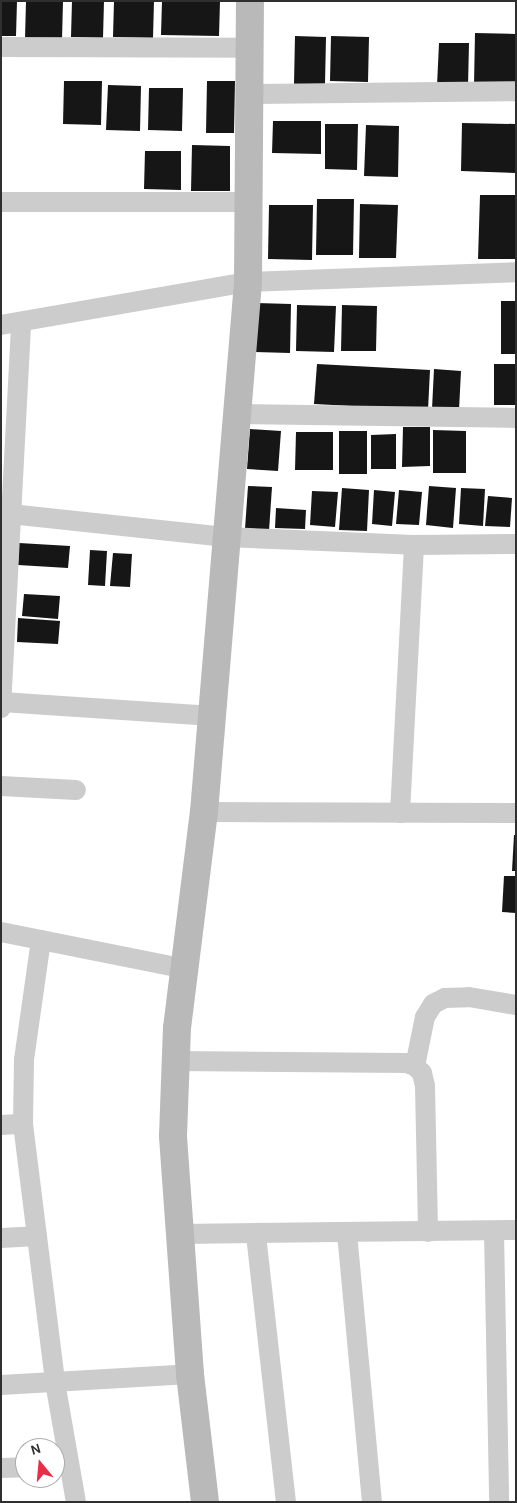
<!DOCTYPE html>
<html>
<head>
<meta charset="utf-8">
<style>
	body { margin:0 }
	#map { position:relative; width:517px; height:1503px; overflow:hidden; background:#fff; font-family:Karla,sans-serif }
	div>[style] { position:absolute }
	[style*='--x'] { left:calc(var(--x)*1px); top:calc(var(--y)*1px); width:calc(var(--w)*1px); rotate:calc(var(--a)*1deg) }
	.building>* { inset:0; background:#161616 }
	.street>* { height:20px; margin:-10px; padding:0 10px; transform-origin:10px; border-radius:10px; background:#ccc }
	.secondary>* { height:28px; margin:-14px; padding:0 14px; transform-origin:14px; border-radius:14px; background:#b9b9b9 }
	span { translate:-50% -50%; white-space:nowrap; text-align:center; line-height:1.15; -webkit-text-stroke:5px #fff; paint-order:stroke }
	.frame { position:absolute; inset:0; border:2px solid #2f2f2f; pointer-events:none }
	.north { position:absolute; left:15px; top:1438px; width:50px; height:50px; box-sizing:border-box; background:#fff; border:1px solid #acacac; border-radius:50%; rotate:343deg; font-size:14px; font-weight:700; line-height:20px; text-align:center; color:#2f2f2f }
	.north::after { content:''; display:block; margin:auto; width:18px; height:22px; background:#ea2d47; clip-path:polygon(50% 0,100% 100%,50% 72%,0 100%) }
</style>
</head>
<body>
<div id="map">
	<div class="building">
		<div style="clip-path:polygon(1px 1px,17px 1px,16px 36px,1px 36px)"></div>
		<div style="clip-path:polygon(26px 1px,63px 1px,62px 40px,25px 39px)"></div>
		<div style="clip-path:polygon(72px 1px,104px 1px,103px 38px,71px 37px)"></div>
		<div style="clip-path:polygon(114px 1px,154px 1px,153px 38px,113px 37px)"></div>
		<div style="clip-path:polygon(162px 1px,220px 1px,219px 36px,161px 35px)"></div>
		<div style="clip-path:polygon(475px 33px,516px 34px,516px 86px,474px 85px)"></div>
		<div style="clip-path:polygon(295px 36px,326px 37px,325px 84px,294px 84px)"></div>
		<div style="clip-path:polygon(331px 36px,369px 37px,368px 82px,330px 81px)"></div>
		<div style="clip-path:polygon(439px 43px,469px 43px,468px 86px,437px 86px)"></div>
		<div style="clip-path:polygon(64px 81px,102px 81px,101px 125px,63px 124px)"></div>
		<div style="clip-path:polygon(207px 81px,235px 81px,234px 133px,206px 133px)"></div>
		<div style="clip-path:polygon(108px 85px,141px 86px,140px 131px,106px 130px)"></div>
		<div style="clip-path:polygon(149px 88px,183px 88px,182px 131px,148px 130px)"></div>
		<div style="clip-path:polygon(273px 121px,321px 121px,321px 154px,272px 153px)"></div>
		<div style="clip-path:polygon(462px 123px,516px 124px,516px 173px,461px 171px)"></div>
		<div style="clip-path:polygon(325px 124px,358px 124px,357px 170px,325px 169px)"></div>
		<div style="clip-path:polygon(366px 125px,399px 126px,398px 177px,364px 176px)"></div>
		<div style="clip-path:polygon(192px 145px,230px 146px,230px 191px,191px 191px)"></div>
		<div style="clip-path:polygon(145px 151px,181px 151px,181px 190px,144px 189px)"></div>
		<div style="clip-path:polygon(480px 195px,516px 195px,516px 259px,478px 259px)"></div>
		<div style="clip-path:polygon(317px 199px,354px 199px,353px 255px,316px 255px)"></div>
		<div style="clip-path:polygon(360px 204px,398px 205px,396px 258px,359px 258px)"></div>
		<div style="clip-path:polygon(269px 205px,313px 205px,312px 260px,268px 259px)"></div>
		<div style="clip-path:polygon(501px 301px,516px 301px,516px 354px,501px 354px)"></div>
		<div style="clip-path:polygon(256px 303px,291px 304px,290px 353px,255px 352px)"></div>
		<div style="clip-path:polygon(297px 305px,336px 306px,334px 352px,296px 351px)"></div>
		<div style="clip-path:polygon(342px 305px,377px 306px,376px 351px,341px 351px)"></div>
		<div style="clip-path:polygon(317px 364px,430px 370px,428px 410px,314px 404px)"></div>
		<div style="clip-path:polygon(494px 364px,516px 364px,516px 405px,494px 405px)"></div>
		<div style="clip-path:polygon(434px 369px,461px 371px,459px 410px,432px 409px)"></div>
		<div style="clip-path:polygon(403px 427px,430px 427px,430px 466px,402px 467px)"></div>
		<div style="clip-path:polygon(250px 429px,281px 431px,278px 471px,247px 469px)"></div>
		<div style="clip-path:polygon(433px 430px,466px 431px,466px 473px,433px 473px)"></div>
		<div style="clip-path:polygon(339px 431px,367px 431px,367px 474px,339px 474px)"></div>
		<div style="clip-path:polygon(296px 432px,333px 432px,333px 470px,295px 470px)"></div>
		<div style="clip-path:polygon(396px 434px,396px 469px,371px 469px,371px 435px)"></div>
		<div style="clip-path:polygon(248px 486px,272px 487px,269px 531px,245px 529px)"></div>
		<div style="clip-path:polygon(429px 486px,456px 488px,453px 528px,426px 525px)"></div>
		<div style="clip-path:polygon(342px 488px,369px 490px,367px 531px,339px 530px)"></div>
		<div style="clip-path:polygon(461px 488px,485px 489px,483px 526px,459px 524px)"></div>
		<div style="clip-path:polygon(374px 490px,395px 492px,392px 526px,372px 524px)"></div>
		<div style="clip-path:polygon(399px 490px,422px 492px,419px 525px,396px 524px)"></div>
		<div style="clip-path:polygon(312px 491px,338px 492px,335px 527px,310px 525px)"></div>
		<div style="clip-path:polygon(488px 496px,512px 498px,510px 527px,485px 526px)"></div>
		<div style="clip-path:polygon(276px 508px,306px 510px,305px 529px,275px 528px)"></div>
		<div style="clip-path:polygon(19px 543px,70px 546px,68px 568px,18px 565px)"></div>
		<div style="clip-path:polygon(90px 550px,107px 551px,105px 586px,88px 585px)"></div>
		<div style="clip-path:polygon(113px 553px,132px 554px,130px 587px,110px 586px)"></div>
		<div style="clip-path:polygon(24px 594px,60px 596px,58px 619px,22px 616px)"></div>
		<div style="clip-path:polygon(18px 618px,60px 621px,58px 644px,17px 642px)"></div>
		<div style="clip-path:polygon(514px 835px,516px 835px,516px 871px,512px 871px)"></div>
		<div style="clip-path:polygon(504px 876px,516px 876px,516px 913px,502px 912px)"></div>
	</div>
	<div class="street">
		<div style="--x:1;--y:47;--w:249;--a:0.2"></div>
		<div style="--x:250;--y:94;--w:266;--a:-0.6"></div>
		<div style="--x:1;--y:202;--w:248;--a:0"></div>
		<div style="--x:1;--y:325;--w:251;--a:-9.9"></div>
		<div style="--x:248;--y:282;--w:268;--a:-2.1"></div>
		<div style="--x:235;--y:414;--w:281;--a:0.8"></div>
		<div style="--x:1;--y:513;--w:226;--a:6.1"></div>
		<div style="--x:226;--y:537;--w:188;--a:2.4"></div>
		<div style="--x:414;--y:545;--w:102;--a:-0.6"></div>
		<div style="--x:2;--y:702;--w:211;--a:3.8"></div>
		<div style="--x:1;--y:708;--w:387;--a:-87"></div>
		<div style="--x:1;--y:786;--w:75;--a:3.1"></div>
		<div style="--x:204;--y:812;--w:312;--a:0.2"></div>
		<div style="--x:400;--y:813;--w:268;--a:-87"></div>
		<div style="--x:1;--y:932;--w:190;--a:11.3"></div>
		<div style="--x:41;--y:940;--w:121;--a:98.1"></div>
		<div style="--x:24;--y:1060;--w:64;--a:90.9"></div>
		<div style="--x:23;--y:1124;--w:260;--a:82.9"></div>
		<div style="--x:55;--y:1382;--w:122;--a:80.1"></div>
		<div style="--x:176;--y:1061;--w:230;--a:0.5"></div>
		<div style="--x:406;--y:1063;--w:9;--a:18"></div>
		<div style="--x:415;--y:1066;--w:10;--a:45"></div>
		<div style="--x:422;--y:1073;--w:13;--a:77"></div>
		<div style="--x:425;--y:1086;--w:146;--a:88.8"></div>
		<div style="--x:415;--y:1066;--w:50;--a:-78.5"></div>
		<div style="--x:425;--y:1017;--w:15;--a:-58"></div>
		<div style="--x:433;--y:1004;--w:13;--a:-27"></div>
		<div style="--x:445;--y:998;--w:24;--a:-2"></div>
		<div style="--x:469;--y:997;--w:48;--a:9.7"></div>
		<div style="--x:1;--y:1125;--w:22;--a:-3"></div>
		<div style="--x:494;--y:1232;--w:270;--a:88.9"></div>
		<div style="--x:347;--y:1233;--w:270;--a:84.7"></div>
		<div style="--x:180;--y:1234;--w:336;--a:-0.7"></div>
		<div style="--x:256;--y:1235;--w:269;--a:83.6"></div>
		<div style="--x:1;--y:1238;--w:36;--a:-3"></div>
		<div style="--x:1;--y:1385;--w:189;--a:-3.3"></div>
		<div style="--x:1;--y:1468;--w:24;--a:-2"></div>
	</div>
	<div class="secondary">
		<div style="--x:205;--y:1502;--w:129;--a:-96.7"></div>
		<div style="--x:190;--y:1374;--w:239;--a:-94.1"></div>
		<div style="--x:173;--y:1136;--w:108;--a:-87.9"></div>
		<div style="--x:177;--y:1028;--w:218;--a:-82.9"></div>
		<div style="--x:204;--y:812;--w:532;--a:-85.25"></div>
		<div style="--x:248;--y:282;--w:281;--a:-89.6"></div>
	</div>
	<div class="frame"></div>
	<div class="north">N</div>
</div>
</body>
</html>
